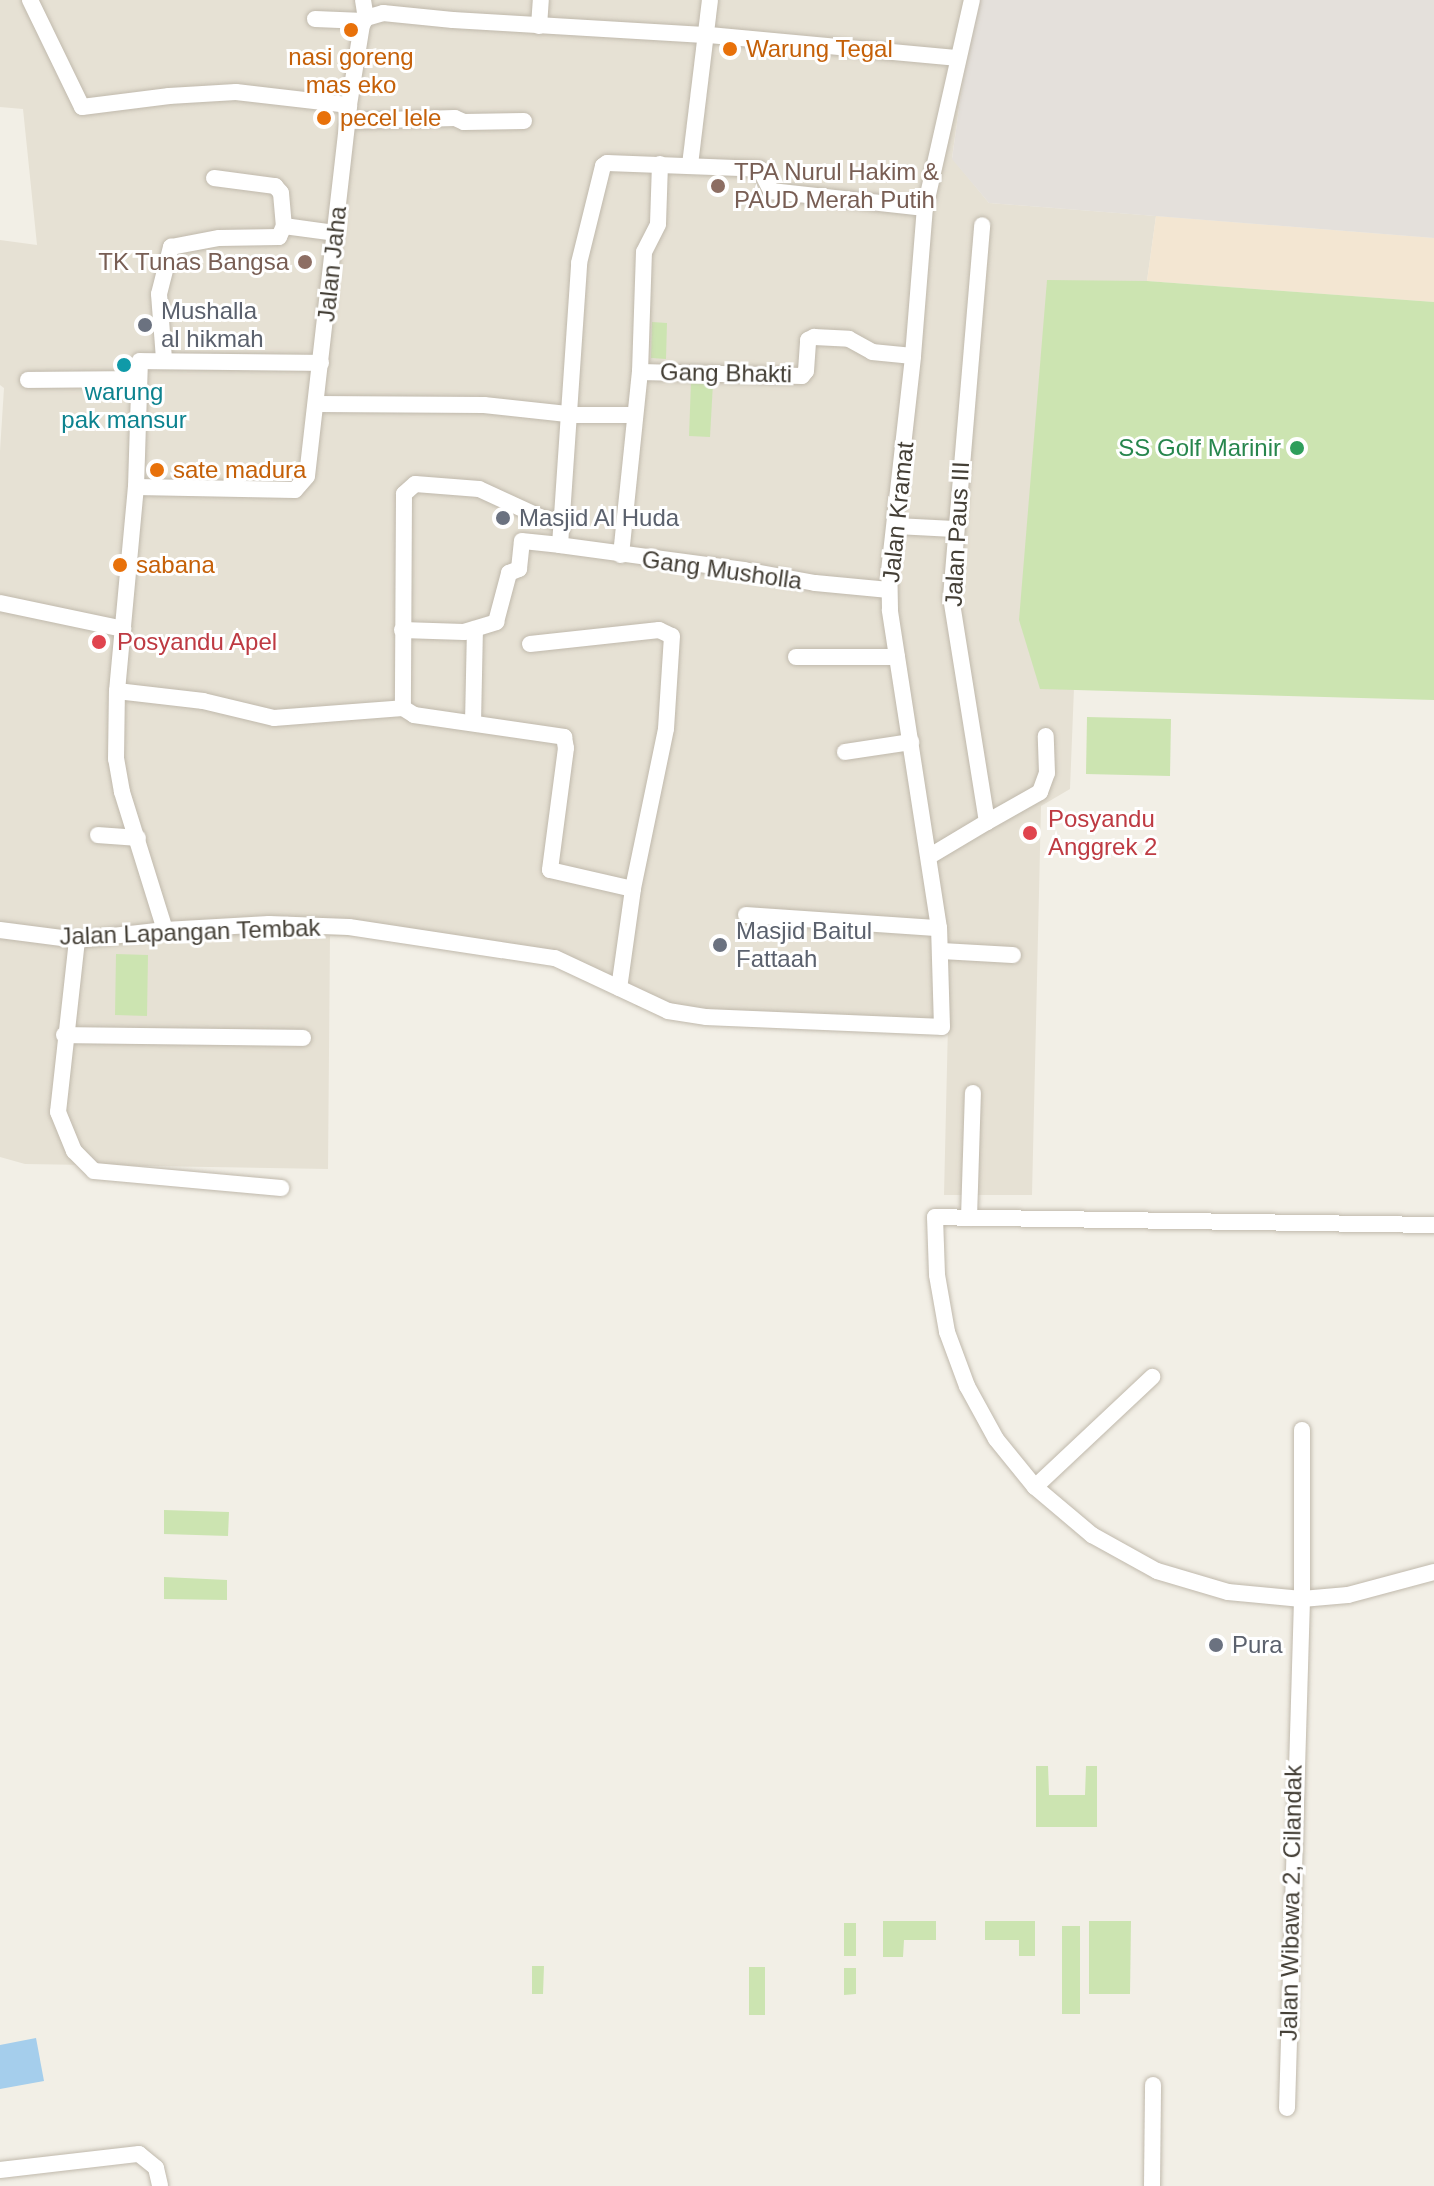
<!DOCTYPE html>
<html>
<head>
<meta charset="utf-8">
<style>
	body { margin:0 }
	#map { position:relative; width:1434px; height:2186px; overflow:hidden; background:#f2efe6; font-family:Helvetica,sans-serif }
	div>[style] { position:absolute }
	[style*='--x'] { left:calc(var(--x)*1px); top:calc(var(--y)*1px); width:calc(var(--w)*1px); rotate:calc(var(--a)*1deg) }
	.residential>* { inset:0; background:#e6e1d4 }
	.commercial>* { inset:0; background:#f3e6d2 }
	.industrial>* { inset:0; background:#e4e0db }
	.green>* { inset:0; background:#cce4b1 }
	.water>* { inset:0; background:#a5ceec }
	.roads { filter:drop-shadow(0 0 2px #c0b9ac) drop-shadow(0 0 2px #c0b9ac) }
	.street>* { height:16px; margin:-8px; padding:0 8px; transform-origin:8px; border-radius:8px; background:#fff }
	.dots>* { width:22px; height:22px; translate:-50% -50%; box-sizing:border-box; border:4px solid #fff; border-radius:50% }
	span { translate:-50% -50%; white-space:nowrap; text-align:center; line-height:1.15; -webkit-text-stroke:6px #fff; paint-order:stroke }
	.food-label { font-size:24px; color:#c56008 }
	.left { translate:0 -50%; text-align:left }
	.education-label { font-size:24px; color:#785e54 }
	.right { translate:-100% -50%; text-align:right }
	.street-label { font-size:24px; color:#443f36 }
	.worship-label { font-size:24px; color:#5b616d }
	.culture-label { font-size:24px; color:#0d838f }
	.leisure-label { font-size:24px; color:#27864d }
	.health-label { font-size:24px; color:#be3a42 }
</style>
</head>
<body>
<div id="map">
	<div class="residential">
		<div style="clip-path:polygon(0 0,974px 0,952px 158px,989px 203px,1156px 216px,1147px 281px,1047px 281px,1040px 689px,1074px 688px,1070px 789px,1041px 806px,1032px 1195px,944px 1195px,948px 1024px,637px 1007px,606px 978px,439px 938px,330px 936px,328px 1169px,25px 1164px,0 1157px,0 451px,4px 388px,0 385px,0 240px,37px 245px,23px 109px,0 107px)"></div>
	</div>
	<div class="commercial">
		<div style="clip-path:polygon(1156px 216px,1434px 238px,1434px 302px,1147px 281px)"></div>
	</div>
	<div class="industrial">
		<div style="clip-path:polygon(974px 0,1434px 0,1434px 238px,989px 203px,952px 159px)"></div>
	</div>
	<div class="green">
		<div style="clip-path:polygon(1047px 280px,1147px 281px,1434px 302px,1434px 700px,1040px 689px,1019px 620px)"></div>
		<div style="clip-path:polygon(652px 322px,667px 323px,666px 359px,651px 358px)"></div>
		<div style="clip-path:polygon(691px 382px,713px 383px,710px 437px,689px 436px)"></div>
		<div style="clip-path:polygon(1087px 717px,1171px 719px,1170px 776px,1086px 774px)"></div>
		<div style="clip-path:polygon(116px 954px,148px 955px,147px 1016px,115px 1015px)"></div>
		<div style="clip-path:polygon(164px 1510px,229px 1512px,228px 1536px,164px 1534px)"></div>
		<div style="clip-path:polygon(164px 1577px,227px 1580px,227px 1600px,164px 1599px)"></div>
		<div style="clip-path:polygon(1036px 1766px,1048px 1766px,1049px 1795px,1085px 1795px,1086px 1766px,1097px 1766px,1097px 1827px,1036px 1827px)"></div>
		<div style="clip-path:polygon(883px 1921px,936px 1921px,936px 1940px,904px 1940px,903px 1957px,883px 1957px)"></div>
		<div style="clip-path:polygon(985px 1921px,1035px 1921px,1035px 1956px,1019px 1956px,1019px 1940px,985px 1940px)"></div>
		<div style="clip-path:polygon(1089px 1921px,1131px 1921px,1130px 1994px,1089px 1994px)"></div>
		<div style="clip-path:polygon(844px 1923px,856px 1923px,856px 1956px,844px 1956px)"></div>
		<div style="clip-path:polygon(1062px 1926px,1080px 1926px,1080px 2014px,1062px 2014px)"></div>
		<div style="clip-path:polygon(532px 1966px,544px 1966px,543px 1994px,532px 1994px)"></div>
		<div style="clip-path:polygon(749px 1967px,765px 1967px,765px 2015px,749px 2015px)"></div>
		<div style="clip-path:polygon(844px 1968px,856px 1968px,856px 1994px,844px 1995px)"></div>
	</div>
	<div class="water">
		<div style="clip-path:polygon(36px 2038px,44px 2081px,0 2089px,0 2045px)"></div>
	</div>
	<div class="roads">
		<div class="street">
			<div style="--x:30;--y:0;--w:119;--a:64.1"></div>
			<div style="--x:82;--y:107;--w:88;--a:-7.2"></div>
			<div style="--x:169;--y:96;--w:67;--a:-3.4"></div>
			<div style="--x:236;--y:92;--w:114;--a:6.6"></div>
			<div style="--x:363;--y:0;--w:18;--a:81"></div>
			<div style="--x:315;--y:19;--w:49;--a:2.3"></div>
			<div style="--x:539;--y:26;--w:26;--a:-86"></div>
			<div style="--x:348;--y:121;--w:107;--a:-1.6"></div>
			<div style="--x:455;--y:118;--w:10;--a:24"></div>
			<div style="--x:464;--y:122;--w:60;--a:-1"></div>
			<div style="--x:690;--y:165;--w:166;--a:-83.1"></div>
			<div style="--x:214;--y:178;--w:62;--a:7.5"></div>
			<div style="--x:275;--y:186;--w:9;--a:49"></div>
			<div style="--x:281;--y:193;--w:33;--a:85"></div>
			<div style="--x:284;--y:226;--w:51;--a:7.8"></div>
			<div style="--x:164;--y:359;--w:65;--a:-94.4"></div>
			<div style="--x:159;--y:294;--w:49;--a:-75.7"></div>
			<div style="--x:171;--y:247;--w:49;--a:-10.6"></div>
			<div style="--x:219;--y:238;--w:60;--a:-1"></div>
			<div style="--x:279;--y:237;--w:12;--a:-66"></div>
			<div style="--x:640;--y:372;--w:120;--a:-88.1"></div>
			<div style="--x:644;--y:252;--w:31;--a:-63"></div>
			<div style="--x:658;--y:224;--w:60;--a:-88.1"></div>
			<div style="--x:28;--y:380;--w:110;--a:-0.5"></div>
			<div style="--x:316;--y:404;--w:168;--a:0.3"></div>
			<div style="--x:484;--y:405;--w:93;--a:6.2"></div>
			<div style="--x:576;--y:415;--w:59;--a:0"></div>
			<div style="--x:136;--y:487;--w:126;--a:-88.2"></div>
			<div style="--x:140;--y:361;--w:181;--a:0.6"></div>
			<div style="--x:560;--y:522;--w:21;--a:-166"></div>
			<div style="--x:540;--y:517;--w:67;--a:-155.3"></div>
			<div style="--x:479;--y:489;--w:64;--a:-175.5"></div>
			<div style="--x:415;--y:484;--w:15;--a:138"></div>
			<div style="--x:404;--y:494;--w:214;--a:90.3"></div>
			<div style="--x:403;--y:708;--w:13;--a:32"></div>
			<div style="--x:414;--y:715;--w:152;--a:8.3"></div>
			<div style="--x:564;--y:737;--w:11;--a:80"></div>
			<div style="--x:566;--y:748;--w:123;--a:97.5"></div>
			<div style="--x:550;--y:870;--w:85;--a:12.9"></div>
			<div style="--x:896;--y:526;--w:58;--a:3"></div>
			<div style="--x:621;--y:555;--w:184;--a:-84.1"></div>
			<div style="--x:640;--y:372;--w:162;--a:1.4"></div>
			<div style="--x:802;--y:376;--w:6;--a:-51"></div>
			<div style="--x:806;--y:371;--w:31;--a:-86"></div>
			<div style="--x:808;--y:340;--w:7;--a:-27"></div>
			<div style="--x:814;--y:337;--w:35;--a:3"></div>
			<div style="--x:849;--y:339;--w:26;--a:29"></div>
			<div style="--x:872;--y:352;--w:41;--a:5.6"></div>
			<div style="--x:889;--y:590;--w:74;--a:-174.6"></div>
			<div style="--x:815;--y:583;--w:72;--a:-169.6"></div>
			<div style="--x:744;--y:570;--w:186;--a:-172.3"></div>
			<div style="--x:560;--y:545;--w:283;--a:-86.1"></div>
			<div style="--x:579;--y:263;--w:100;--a:-76.1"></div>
			<div style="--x:603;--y:166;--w:5;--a:-37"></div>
			<div style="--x:607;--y:163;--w:153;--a:2.2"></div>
			<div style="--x:760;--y:169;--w:25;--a:63"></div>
			<div style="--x:771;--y:191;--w:155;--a:6.3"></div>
			<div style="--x:0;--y:603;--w:126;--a:11.9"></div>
			<div style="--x:402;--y:630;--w:62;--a:1.8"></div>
			<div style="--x:464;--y:632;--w:34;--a:-17"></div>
			<div style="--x:496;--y:622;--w:51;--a:-75.1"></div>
			<div style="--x:509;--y:573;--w:11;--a:-22"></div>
			<div style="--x:519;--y:569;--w:28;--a:-84"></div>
			<div style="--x:522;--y:541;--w:38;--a:6"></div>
			<div style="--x:530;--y:644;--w:130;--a:-6.2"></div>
			<div style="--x:659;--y:630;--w:14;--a:25"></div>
			<div style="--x:672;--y:636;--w:93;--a:93.7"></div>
			<div style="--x:666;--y:729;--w:163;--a:101.7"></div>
			<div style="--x:633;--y:889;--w:100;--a:98"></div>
			<div style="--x:796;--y:657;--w:101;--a:0"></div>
			<div style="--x:117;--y:691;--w:87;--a:6.6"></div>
			<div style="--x:203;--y:701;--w:73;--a:13.5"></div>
			<div style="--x:274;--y:718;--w:129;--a:-4.4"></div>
			<div style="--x:473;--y:723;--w:94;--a:-88.8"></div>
			<div style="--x:845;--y:752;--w:67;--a:-8.6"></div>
			<div style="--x:987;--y:822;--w:61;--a:-29.5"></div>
			<div style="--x:1040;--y:792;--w:20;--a:-70"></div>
			<div style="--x:1047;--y:773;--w:37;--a:-92"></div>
			<div style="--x:98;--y:835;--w:40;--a:4.3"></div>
			<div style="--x:930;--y:856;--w:66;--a:-30.8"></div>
			<div style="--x:987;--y:822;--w:228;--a:-99.1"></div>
			<div style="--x:951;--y:597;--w:373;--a:-85.2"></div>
			<div style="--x:746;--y:915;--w:193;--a:3.9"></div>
			<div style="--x:0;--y:930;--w:78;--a:7.4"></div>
			<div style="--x:77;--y:940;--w:89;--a:-6.5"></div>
			<div style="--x:165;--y:930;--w:104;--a:-3.3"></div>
			<div style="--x:269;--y:924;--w:80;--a:2.1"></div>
			<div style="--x:349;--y:927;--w:208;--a:8.6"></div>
			<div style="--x:555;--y:958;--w:125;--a:25.1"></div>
			<div style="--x:668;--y:1011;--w:39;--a:9"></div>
			<div style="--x:707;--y:1017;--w:235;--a:2.4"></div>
			<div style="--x:942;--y:1027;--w:99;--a:-91.7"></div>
			<div style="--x:939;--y:928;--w:322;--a:-98.8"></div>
			<div style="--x:890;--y:610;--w:39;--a:-91"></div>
			<div style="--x:889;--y:571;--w:216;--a:-83.6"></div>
			<div style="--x:913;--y:356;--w:148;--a:-85.4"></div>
			<div style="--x:925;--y:208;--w:213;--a:-77.3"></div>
			<div style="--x:165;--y:930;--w:145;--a:-107.3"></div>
			<div style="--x:122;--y:792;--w:34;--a:-100"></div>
			<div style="--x:116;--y:759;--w:68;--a:-89.2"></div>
			<div style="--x:117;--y:691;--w:205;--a:-84.7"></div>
			<div style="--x:136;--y:487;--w:159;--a:1.1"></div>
			<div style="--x:295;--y:490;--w:18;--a:-49"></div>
			<div style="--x:307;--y:476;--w:373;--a:-83.5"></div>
			<div style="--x:349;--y:105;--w:81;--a:-80.8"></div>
			<div style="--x:362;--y:25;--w:8;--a:-60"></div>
			<div style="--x:366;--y:18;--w:18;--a:-16"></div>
			<div style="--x:383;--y:13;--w:70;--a:5.7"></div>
			<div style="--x:453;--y:20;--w:256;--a:3.4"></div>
			<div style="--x:709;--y:35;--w:248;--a:5.3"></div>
			<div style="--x:77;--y:940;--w:173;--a:96.3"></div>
			<div style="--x:58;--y:1112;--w:42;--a:67.7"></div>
			<div style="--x:74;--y:1151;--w:28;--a:45"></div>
			<div style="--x:94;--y:1171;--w:188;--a:5.2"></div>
			<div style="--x:941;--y:951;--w:72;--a:3.2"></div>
			<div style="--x:64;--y:1035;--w:239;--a:0.7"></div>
			<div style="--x:969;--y:1218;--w:125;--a:-88.2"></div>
			<div style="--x:1434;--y:1225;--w:499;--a:-179.1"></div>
			<div style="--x:935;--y:1217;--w:58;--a:88"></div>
			<div style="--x:937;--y:1275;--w:58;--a:80"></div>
			<div style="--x:947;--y:1332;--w:58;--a:69.7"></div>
			<div style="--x:967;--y:1386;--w:60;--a:61.3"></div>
			<div style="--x:996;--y:1439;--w:62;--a:50.9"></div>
			<div style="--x:1035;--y:1487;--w:75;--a:40.1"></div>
			<div style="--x:1092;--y:1535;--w:74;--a:29"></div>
			<div style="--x:1157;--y:1571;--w:74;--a:16.5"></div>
			<div style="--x:1228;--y:1592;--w:74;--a:5.4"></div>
			<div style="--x:1302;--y:1599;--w:46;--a:-5"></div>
			<div style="--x:1348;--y:1595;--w:89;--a:-15"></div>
			<div style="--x:1035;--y:1487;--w:161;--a:-43.2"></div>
			<div style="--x:1287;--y:2108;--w:509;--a:-88.31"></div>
			<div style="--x:1302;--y:1599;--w:169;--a:-90"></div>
			<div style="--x:0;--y:2170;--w:140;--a:-6.6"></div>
			<div style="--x:139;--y:2154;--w:22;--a:39"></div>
			<div style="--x:156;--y:2168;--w:18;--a:77"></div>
			<div style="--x:1152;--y:2186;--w:101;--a:-89.4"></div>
		</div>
	</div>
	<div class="dots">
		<div style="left:351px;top:30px;background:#e8710a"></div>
		<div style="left:730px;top:49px;background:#e8710a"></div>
		<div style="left:324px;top:118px;background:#e8710a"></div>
		<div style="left:718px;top:186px;background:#8d6e63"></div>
		<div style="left:305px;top:262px;background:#8d6e63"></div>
		<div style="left:145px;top:325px;background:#6b7280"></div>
		<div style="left:124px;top:365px;background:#0f9aa8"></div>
		<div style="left:1297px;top:448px;background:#2e9e5b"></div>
		<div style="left:157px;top:470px;background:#e8710a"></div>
		<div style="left:503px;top:518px;background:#6b7280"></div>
		<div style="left:120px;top:565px;background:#e8710a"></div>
		<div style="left:99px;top:642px;background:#e0444e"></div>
		<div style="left:1030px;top:833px;background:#e0444e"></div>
		<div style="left:720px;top:945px;background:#6b7280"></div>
		<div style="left:1216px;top:1645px;background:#6b7280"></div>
	</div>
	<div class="food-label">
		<span class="left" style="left:746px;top:49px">Warung Tegal</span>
		<span style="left:351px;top:71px">nasi goreng<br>mas eko</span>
		<span class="left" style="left:340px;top:118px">pecel lele</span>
		<span class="left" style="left:173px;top:470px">sate madura</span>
		<span class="left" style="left:136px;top:565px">sabana</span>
	</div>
	<div class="education-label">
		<span class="left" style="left:734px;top:186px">TPA Nurul Hakim &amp;<br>PAUD Merah Putih</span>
		<span class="right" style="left:289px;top:262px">TK Tunas Bangsa</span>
	</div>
	<div class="street-label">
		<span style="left:332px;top:264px;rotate:-84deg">Jalan Jaha</span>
		<span style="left:726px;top:373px;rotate:1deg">Gang Bhakti</span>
		<span style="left:898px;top:512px;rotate:-84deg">Jalan Kramat</span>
		<span style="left:957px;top:534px;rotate:-87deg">Jalan Paus III</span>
		<span style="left:722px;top:570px;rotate:8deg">Gang Musholla</span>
		<span style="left:190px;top:932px;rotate:-2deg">Jalan Lapangan Tembak</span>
		<span style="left:1291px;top:1903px;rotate:-89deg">Jalan Wibawa 2, Cilandak</span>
	</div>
	<div class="worship-label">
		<span class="left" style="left:161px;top:325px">Mushalla<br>al hikmah</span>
		<span class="left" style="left:519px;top:518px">Masjid Al Huda</span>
		<span class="left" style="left:736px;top:945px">Masjid Baitul<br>Fattaah</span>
		<span class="left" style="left:1232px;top:1645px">Pura</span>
	</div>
	<div class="culture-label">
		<span style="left:124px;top:406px">warung<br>pak mansur</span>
	</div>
	<div class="leisure-label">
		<span class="right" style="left:1281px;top:448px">SS Golf Marinir</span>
	</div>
	<div class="health-label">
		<span class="left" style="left:117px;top:642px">Posyandu Apel</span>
		<span class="left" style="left:1048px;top:833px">Posyandu<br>Anggrek 2</span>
	</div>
</div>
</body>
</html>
